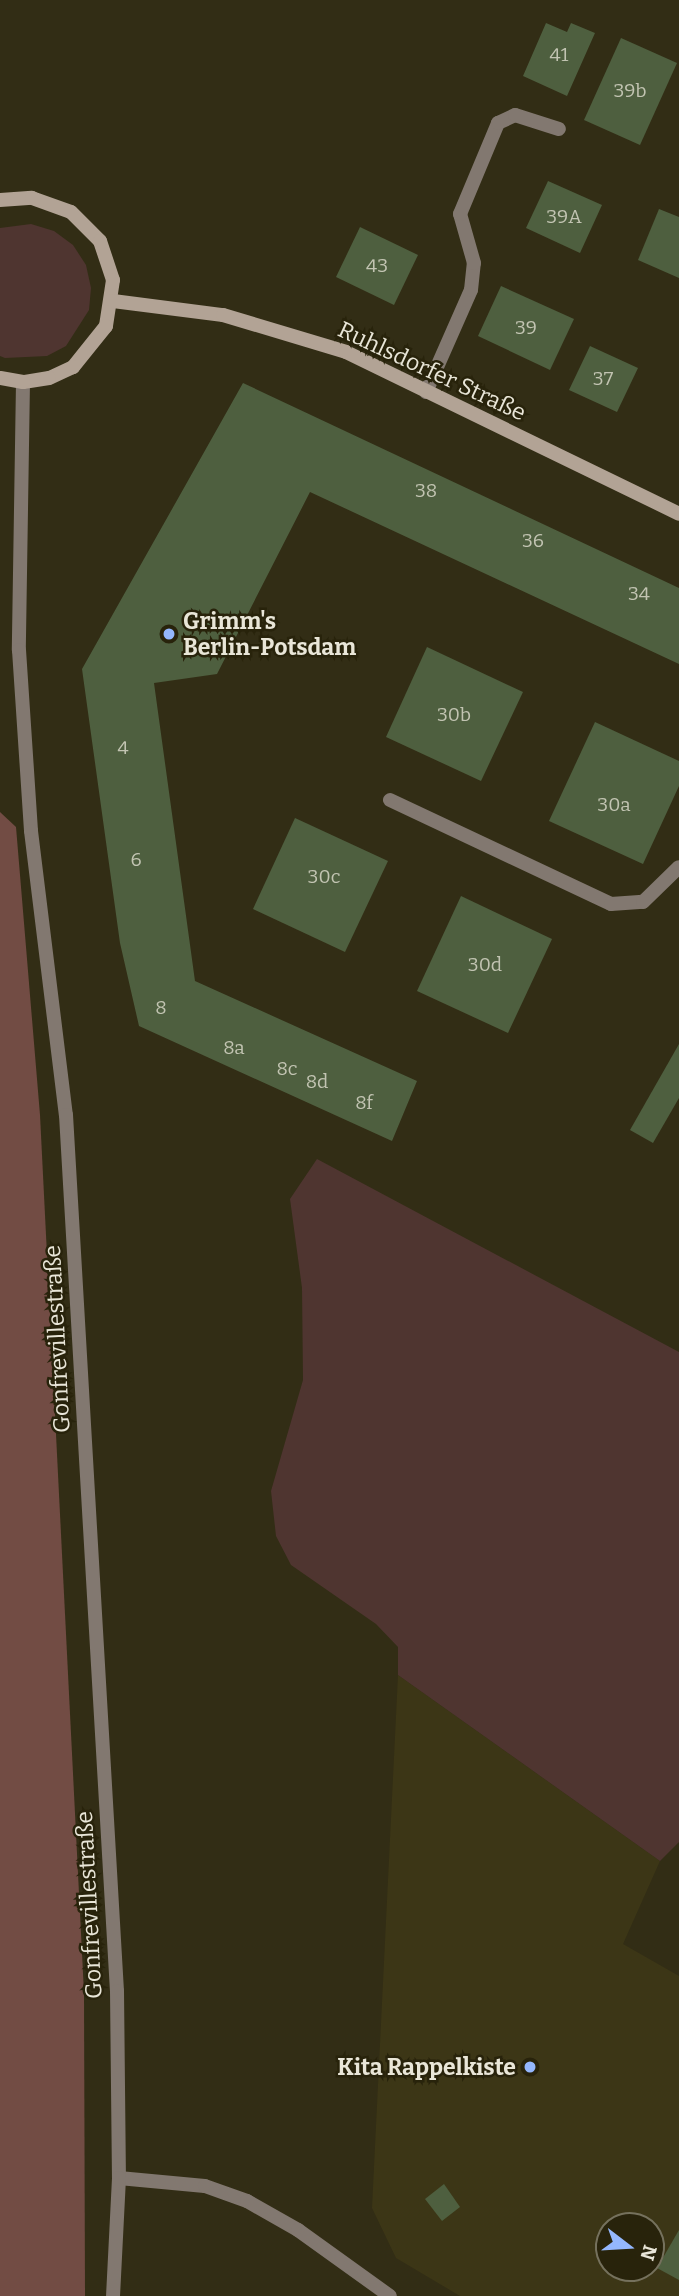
<!DOCTYPE html>
<html>
<head>
<meta charset="utf-8">
<style>
	body { margin:0 }
	#map { position:relative; width:679px; height:2296px; overflow:hidden; background:#322d15; font-family:Bitter,serif }
	div>[style] { position:absolute }
	[style*='--x'] { left:calc(var(--x)*1px); top:calc(var(--y)*1px); width:calc(var(--w)*1px); rotate:calc(var(--a)*1deg) }
	.built>* { inset:0; background:#3c3616 }
	.green>* { inset:0; background:#4f3530 }
	.forest>* { inset:0; background:#724c44 }
	.building>* { inset:0; background:#4e5f3f }
	.service>* { height:14px; margin:-7px; padding:0 7px; transform-origin:7px; border-radius:7px; background:#827870 }
	.minor>* { height:14px; margin:-7px; padding:0 7px; transform-origin:7px; border-radius:7px; background:#827870 }
	.tertiary>* { height:14px; margin:-7px; padding:0 7px; transform-origin:7px; border-radius:7px; background:#827870 }
	.secondary>* { height:14px; margin:-7px; padding:0 7px; transform-origin:7px; border-radius:7px; background:#b2a395 }
	.dots>* { width:19px; height:19px; translate:-50% -50%; box-sizing:border-box; border:4px solid #28230b; border-radius:50% }
	span { translate:-50% -50%; white-space:nowrap; text-align:center; line-height:1.15; -webkit-text-stroke:5px #28230b; paint-order:stroke }
	.number-label { font-size:19px; color:#c2c4b2 }
	.number-label span { -webkit-text-stroke-width:0 }
	.street-label { font-size:23px; color:#e9e6d8 }
	.poi-label { font-size:23px; color:#e9e6d8; font-weight:700 }
	.left { translate:0 -50%; text-align:left }
	.right { translate:-100% -50%; text-align:right }
	.north { position:absolute; left:595px; top:2212px; width:70px; height:70px; box-sizing:border-box; background:#28230b; border:2px solid #75715d; border-radius:50%; rotate:107deg; font-size:19px; font-weight:700; line-height:28px; text-align:center; color:#e9e6d8 }
	.north::after { content:''; display:block; margin:auto; width:24px; height:32px; background:#94b7fd; clip-path:polygon(50% 0,100% 100%,50% 72%,0 100%) }
</style>
</head>
<body>
<div id="map">
	<div class="built">
		<div style="clip-path:polygon(evenodd,398px 1675px,660px 1861px,623px 1944px,679px 1976px,679px 2296px,460px 2296px,396px 2258px,372px 2208px,398px 1675px,609px 2226px,651px 2226px,651px 2268px,609px 2268px,609px 2226px)"></div>
	</div>
	<div class="green">
		<div style="clip-path:polygon(31px 224px,54px 231px,73px 245px,86px 265px,91px 288px,89px 310px,66px 346px,47px 356px,5px 358px,0 356px,0 228px)"></div>
		<div style="clip-path:polygon(317px 1159px,679px 1352px,679px 1842px,660px 1861px,398px 1675px,398px 1647px,376px 1624px,291px 1565px,276px 1536px,271px 1491px,303px 1380px,302px 1288px,290px 1199px)"></div>
	</div>
	<div class="forest">
		<div style="clip-path:polygon(0 812px,16px 827px,40px 1115px,84px 1993px,85px 2296px,0 2296px)"></div>
	</div>
	<div class="building">
		<div style="clip-path:polygon(546px 23px,567px 32px,571px 23px,595px 33px,567px 96px,523px 76px)"></div>
		<div style="clip-path:polygon(621px 38px,677px 63px,640px 145px,584px 120px)"></div>
		<div style="clip-path:polygon(548px 181px,602px 205px,580px 253px,526px 228px)"></div>
		<div style="clip-path:polygon(659px 209px,679px 217px,679px 278px,638px 260px)"></div>
		<div style="clip-path:polygon(360px 227px,418px 255px,394px 305px,336px 277px)"></div>
		<div style="clip-path:polygon(501px 286px,574px 319px,550px 370px,478px 336px)"></div>
		<div style="clip-path:polygon(590px 346px,638px 368px,617px 412px,569px 390px)"></div>
		<div style="clip-path:polygon(243px 383px,679px 588px,679px 664px,310px 492px,217px 674px,154px 683px,195px 981px,417px 1081px,392px 1141px,139px 1026px,120px 943px,82px 669px)"></div>
		<div style="clip-path:polygon(427px 647px,523px 692px,481px 781px,386px 737px)"></div>
		<div style="clip-path:polygon(595px 722px,679px 761px,679px 786px,643px 864px,549px 821px)"></div>
		<div style="clip-path:polygon(295px 818px,388px 861px,345px 952px,253px 909px)"></div>
		<div style="clip-path:polygon(461px 896px,552px 939px,508px 1033px,417px 991px)"></div>
		<div style="clip-path:polygon(679px 1044px,679px 1098px,653px 1143px,630px 1130px)"></div>
		<div style="clip-path:polygon(444px 2184px,460px 2207px,442px 2221px,425px 2199px)"></div>
		<div style="clip-path:polygon(679px 2230px,679px 2280px,657px 2268px)"></div>
	</div>
	<div class="service">
		<div style="--x:426;--y:392;--w:111;--a:-66.2"></div>
		<div style="--x:471;--y:290;--w:27;--a:-84"></div>
		<div style="--x:474;--y:263;--w:51;--a:-105.9"></div>
		<div style="--x:460;--y:214;--w:99;--a:-67.3"></div>
		<div style="--x:498;--y:123;--w:19;--a:-25"></div>
		<div style="--x:515;--y:115;--w:46;--a:17.7"></div>
		<div style="--x:390;--y:800;--w:244;--a:25.2"></div>
		<div style="--x:611;--y:904;--w:32;--a:-4"></div>
		<div style="--x:643;--y:902;--w:50;--a:-44.2"></div>
	</div>
	<div class="minor">
		<div style="--x:119;--y:2178;--w:86;--a:5.3"></div>
		<div style="--x:205;--y:2186;--w:45;--a:19.7"></div>
		<div style="--x:247;--y:2201;--w:59;--a:29.6"></div>
		<div style="--x:298;--y:2230;--w:113;--a:35.7"></div>
	</div>
	<div class="tertiary">
		<div style="--x:23;--y:382;--w:268;--a:90.9"></div>
		<div style="--x:19;--y:650;--w:181;--a:86.2"></div>
		<div style="--x:31;--y:831;--w:286;--a:83"></div>
		<div style="--x:66;--y:1115;--w:877;--a:86.67"></div>
		<div style="--x:117;--y:1991;--w:187;--a:89.4"></div>
		<div style="--x:119;--y:2178;--w:118;--a:92.9"></div>
	</div>
	<div class="secondary">
		<div style="--x:0;--y:200;--w:32;--a:-4"></div>
		<div style="--x:32;--y:198;--w:41;--a:19.7"></div>
		<div style="--x:71;--y:212;--w:41;--a:45"></div>
		<div style="--x:100;--y:241;--w:41;--a:71.6"></div>
		<div style="--x:113;--y:280;--w:47;--a:98.7"></div>
		<div style="--x:106;--y:326;--w:53;--a:128.8"></div>
		<div style="--x:73;--y:367;--w:26;--a:155"></div>
		<div style="--x:49;--y:378;--w:26;--a:171"></div>
		<div style="--x:23;--y:382;--w:23;--a:-170"></div>
		<div style="--x:113;--y:301;--w:111;--a:7.3"></div>
		<div style="--x:223;--y:315;--w:128;--a:16.7"></div>
		<div style="--x:346;--y:352;--w:370;--a:25.9"></div>
	</div>
	<div class="dots">
		<div style="left:169px;top:634px;background:#94b7fd"></div>
		<div style="left:530px;top:2067px;background:#94b7fd"></div>
	</div>
	<div class="number-label">
		<span style="left:559px;top:55px">41</span>
		<span style="left:630px;top:91px">39b</span>
		<span style="left:564px;top:217px">39A</span>
		<span style="left:377px;top:266px">43</span>
		<span style="left:526px;top:328px">39</span>
		<span style="left:603px;top:379px">37</span>
		<span style="left:426px;top:491px">38</span>
		<span style="left:533px;top:541px">36</span>
		<span style="left:639px;top:594px">34</span>
		<span style="left:454px;top:715px">30b</span>
		<span style="left:123px;top:748px">4</span>
		<span style="left:614px;top:805px">30a</span>
		<span style="left:136px;top:860px">6</span>
		<span style="left:324px;top:877px">30c</span>
		<span style="left:485px;top:965px">30d</span>
		<span style="left:161px;top:1008px">8</span>
		<span style="left:234px;top:1048px">8a</span>
		<span style="left:287px;top:1069px">8c</span>
		<span style="left:317px;top:1082px">8d</span>
		<span style="left:364px;top:1103px">8f</span>
	</div>
	<div class="street-label">
		<span style="left:432px;top:371px;rotate:25deg">Ruhlsdorfer Straße</span>
		<span style="left:57px;top:1339px;rotate:-93deg">Gonfrevillestraße</span>
		<span style="left:89px;top:1905px;rotate:-93deg">Gonfrevillestraße</span>
	</div>
	<div class="poi-label">
		<span class="left" style="left:183px;top:634px">Grimm's<br>Berlin-Potsdam</span>
		<span class="right" style="left:516px;top:2067px">Kita Rappelkiste</span>
	</div>
	<div class="north">N</div>
</div>
</body>
</html>
